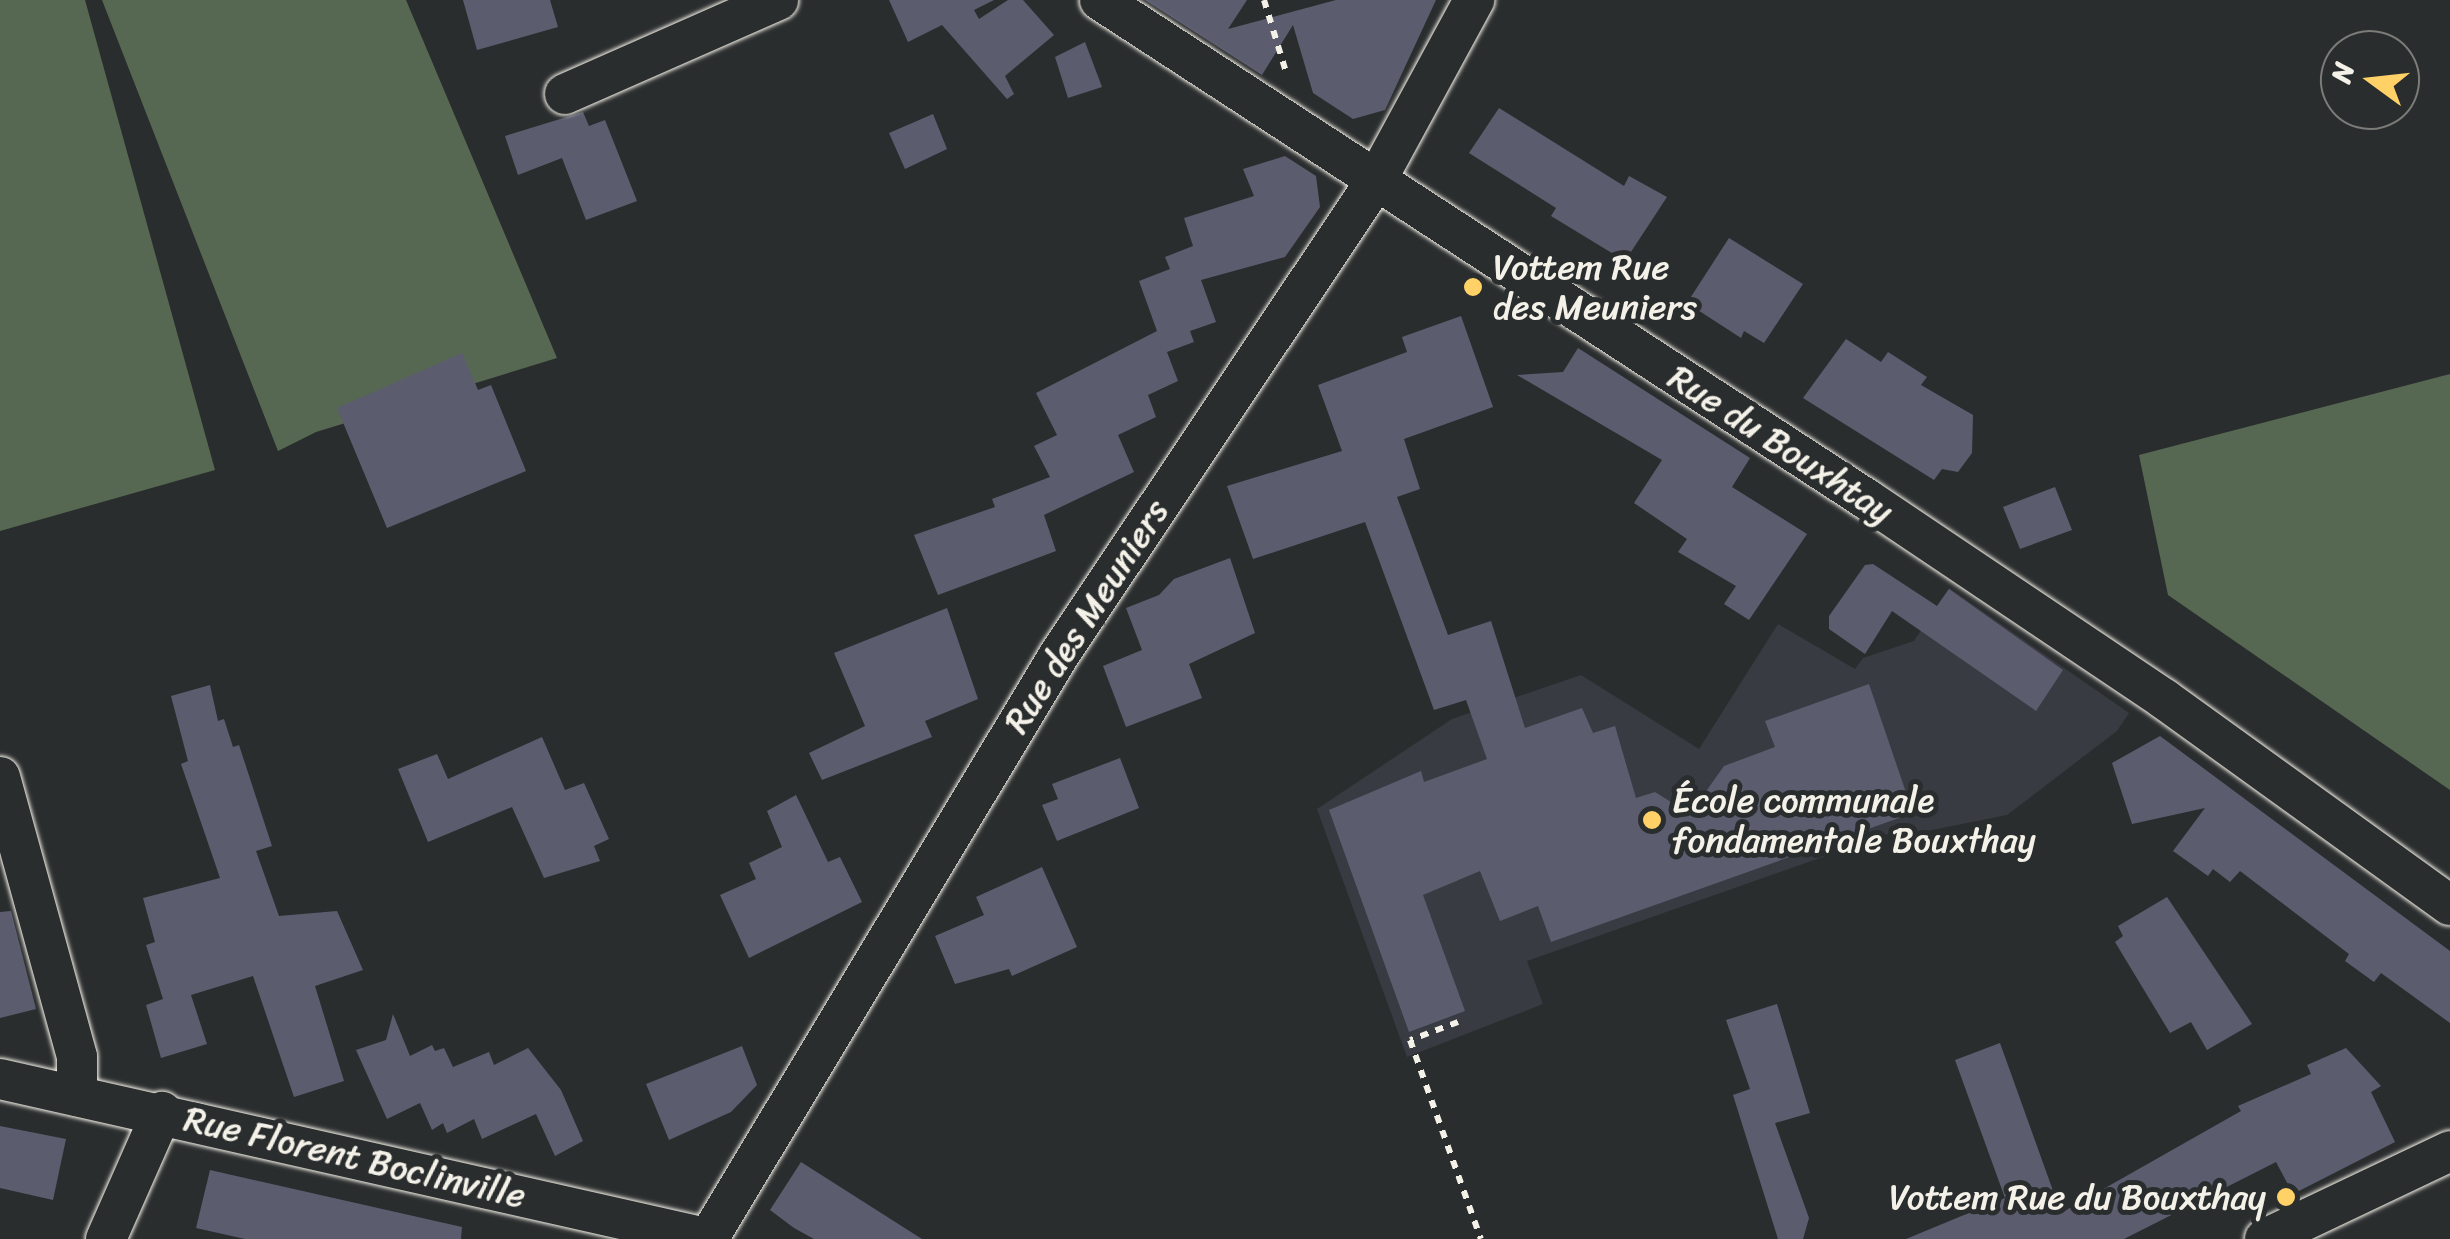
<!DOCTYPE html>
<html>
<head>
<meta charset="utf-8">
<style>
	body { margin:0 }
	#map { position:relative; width:2450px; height:1239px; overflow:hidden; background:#2a2d2e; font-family:Sriracha,sans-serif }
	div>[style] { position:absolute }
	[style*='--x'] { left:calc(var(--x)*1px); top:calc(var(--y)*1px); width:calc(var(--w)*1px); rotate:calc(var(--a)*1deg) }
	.built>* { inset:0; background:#393b42 }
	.green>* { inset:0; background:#576852 }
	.building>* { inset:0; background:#5b5d6f }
	.path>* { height:6px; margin-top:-3px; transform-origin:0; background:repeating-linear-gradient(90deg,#f4f1e8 0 8px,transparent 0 16px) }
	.roads { filter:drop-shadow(0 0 2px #f4f1e8) drop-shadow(0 0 2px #f4f1e8) }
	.minor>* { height:40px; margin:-20px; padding:0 20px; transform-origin:20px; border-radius:20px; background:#2a2d2e }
	.dots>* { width:28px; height:28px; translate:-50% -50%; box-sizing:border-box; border:5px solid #2a2d2e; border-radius:50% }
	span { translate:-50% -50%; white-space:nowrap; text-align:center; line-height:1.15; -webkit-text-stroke:10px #2a2d2e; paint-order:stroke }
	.poi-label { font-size:35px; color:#f4f1e8 }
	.left { translate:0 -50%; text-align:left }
	.right { translate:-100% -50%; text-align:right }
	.street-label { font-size:35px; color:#f4f1e8 }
	.north { position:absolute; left:2320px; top:30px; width:100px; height:100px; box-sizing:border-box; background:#2a2d2e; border:2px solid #7b7b78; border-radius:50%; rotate:285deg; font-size:28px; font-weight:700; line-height:40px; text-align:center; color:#f4f1e8 }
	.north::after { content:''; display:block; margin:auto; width:35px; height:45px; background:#ffd166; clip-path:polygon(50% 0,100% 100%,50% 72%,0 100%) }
</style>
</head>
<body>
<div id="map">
	<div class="built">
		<div style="clip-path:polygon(1949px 588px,2129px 713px,2117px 731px,2007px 815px,1917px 833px,1914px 825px,1527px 961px,1543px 1004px,1407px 1057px,1317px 809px,1452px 719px,1581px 675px,1699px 749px,1778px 624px,1855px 669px,1863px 658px,1914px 641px)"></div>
	</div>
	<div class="green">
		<div style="clip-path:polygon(0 0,85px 0,215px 470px,0 531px)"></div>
		<div style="clip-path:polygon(102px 0,406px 0,557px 358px,316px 432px,278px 451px)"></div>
		<div style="clip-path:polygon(2450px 374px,2450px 790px,2168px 595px,2139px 455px)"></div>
	</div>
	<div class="building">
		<div style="clip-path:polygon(463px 0,550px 0,558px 27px,477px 50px)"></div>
		<div style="clip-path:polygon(889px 0,994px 0,974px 10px,979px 19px,1008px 0,1023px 0,1054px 35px,1005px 76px,1014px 94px,1007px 99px,942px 25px,908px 42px)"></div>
		<div style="clip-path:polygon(1145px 0,1247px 0,1228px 29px,1336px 0,1436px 0,1385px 110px,1353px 119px,1313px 93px,1293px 25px,1262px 75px)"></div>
		<div style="clip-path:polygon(1085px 42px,1102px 87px,1068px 98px,1055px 57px)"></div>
		<div style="clip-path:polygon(1499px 108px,1624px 186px,1629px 176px,1667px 197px,1625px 261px,1551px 216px,1556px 208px,1469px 153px)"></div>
		<div style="clip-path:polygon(583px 112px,589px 126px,605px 120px,637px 201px,586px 220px,562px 158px,518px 175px,505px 136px)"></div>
		<div style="clip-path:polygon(933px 114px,947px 149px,905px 169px,889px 133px)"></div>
		<div style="clip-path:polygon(1285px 156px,1316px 176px,1320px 207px,1285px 257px,1201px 280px,1216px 322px,1190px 331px,1194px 342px,1167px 352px,1178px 381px,1148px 395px,1156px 417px,1118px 435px,1134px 472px,1044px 515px,1056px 551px,938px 595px,914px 535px,995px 507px,992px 499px,1050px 477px,1034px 446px,1057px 435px,1036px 393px,1157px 331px,1139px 281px,1170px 269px,1165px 257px,1193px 246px,1184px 218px,1254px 196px,1243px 169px)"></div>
		<div style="clip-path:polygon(1729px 238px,1803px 284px,1764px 343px,1744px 331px,1741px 338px,1687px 303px)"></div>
		<div style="clip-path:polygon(1461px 316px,1493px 407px,1404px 439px,1420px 489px,1397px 497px,1448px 635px,1491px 621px,1525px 728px,1582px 708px,1593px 733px,1615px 726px,1636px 798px,1655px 792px,1690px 814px,1724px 766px,1775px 747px,1765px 721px,1869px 684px,1913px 813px,1551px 942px,1538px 906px,1500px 921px,1480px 871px,1423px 895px,1465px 1011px,1409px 1032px,1329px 810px,1421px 771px,1424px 782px,1487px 759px,1466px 700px,1434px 710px,1365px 522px,1253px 559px,1227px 486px,1342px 451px,1318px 385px,1407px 352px,1402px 337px)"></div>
		<div style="clip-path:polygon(1846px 339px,1881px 362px,1888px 352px,1927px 377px,1921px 385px,1973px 415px,1972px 453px,1958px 472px,1942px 469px,1934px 480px,1803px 398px)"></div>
		<div style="clip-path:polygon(1578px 348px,1750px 458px,1732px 487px,1807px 534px,1749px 620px,1724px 604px,1736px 586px,1678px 552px,1687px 539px,1634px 503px,1662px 460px,1517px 375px,1563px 372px)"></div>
		<div style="clip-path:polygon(462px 353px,478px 390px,491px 385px,526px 471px,387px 528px,337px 408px)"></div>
		<div style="clip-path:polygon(2055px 487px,2072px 530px,2020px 549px,2003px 507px)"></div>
		<div style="clip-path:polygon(1230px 558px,1255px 633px,1189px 664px,1202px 698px,1126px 727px,1103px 666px,1142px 650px,1126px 608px,1159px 595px,1174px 579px)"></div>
		<div style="clip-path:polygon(1873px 564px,1937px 606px,1949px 589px,2063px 670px,2036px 711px,1892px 611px,1865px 654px,1829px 629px,1829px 616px,1865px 565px)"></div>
		<div style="clip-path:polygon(947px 608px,978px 699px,925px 721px,932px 737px,822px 780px,809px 753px,865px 726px,834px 653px)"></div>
		<div style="clip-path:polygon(210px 685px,218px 721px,224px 719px,233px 747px,239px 745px,272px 846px,256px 851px,279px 916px,337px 911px,363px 970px,315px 986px,344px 1081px,294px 1097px,253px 976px,191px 995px,207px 1044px,161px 1058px,146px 1005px,163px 999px,146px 945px,155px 942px,143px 898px,220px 878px,181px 764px,188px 761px,171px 696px)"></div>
		<div style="clip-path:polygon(2160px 736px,2450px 951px,2450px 1023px,2381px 973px,2374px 982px,2345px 961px,2349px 954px,2240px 871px,2230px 882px,2213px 869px,2208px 876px,2173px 851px,2205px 808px,2132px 824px,2112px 763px)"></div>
		<div style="clip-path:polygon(542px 737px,565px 790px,584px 783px,609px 839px,594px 846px,600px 861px,544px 878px,512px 807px,428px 842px,398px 769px,437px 754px,448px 779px)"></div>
		<div style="clip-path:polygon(1120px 758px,1139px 808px,1057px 841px,1042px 805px,1058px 799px,1052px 784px)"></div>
		<div style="clip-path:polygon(796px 795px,828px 862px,840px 857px,862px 902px,749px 958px,720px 895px,756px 879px,749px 863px,782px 847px,767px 811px)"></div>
		<div style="clip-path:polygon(1042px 867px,1077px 947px,1012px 976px,1009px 969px,955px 984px,935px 936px,984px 915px,976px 897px)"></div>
		<div style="clip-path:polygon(2167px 897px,2252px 1024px,2207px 1050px,2191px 1022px,2170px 1033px,2115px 942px,2123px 936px,2118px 926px)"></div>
		<div style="clip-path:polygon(11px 911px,36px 1009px,0 1018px,0 912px)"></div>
		<div style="clip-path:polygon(1777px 1004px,1810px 1113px,1775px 1123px,1809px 1218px,1803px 1239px,1778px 1239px,1733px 1095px,1750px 1089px,1726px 1020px)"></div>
		<div style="clip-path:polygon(393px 1014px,410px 1056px,432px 1045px,435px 1051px,444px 1048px,453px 1067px,489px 1052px,494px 1065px,528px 1048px,561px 1090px,583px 1141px,555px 1156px,536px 1114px,482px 1139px,474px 1119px,447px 1133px,443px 1123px,432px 1130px,420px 1103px,387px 1119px,356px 1050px,386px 1040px)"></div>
		<div style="clip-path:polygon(2000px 1043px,2061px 1213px,2241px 1111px,2238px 1106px,2311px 1074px,2307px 1065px,2346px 1048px,2381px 1086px,2371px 1092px,2395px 1142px,2293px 1194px,2276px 1162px,2124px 1239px,1906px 1239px,2005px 1198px,1955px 1060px)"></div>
		<div style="clip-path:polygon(742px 1046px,757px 1085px,731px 1112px,669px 1140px,646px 1084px)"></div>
		<div style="clip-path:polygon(0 1126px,66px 1139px,53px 1200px,0 1188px)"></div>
		<div style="clip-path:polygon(801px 1162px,922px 1239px,814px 1239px,794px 1228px,770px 1210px)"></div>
		<div style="clip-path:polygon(210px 1170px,462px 1227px,461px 1239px,245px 1239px,196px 1228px)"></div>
	</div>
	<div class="path">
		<div style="--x:1264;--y:0;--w:78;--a:73"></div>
		<div style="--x:1458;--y:1022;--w:51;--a:159.4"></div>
		<div style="--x:1410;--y:1040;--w:211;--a:70.4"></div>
	</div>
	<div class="roads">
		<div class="minor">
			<div style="--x:1100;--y:0;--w:916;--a:33.07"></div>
			<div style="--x:1868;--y:500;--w:357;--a:33.9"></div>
			<div style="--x:2164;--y:699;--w:352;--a:35.8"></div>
			<div style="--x:565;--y:94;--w:233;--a:-23.8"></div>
			<div style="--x:0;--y:777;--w:290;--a:74.6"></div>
			<div style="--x:77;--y:1057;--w:39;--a:90"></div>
			<div style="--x:0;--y:1079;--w:728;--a:12.7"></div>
			<div style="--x:106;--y:1239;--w:139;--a:-66.2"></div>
			<div style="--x:708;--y:1239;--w:681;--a:-58.99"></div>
			<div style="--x:1059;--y:655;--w:572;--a:-56.25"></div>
			<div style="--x:1377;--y:179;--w:204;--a:-61.5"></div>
			<div style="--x:2265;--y:1239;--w:205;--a:-25.4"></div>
		</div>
	</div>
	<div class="dots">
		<div style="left:1473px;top:287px;background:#ffd166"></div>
		<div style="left:1652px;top:820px;background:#ffd166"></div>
		<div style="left:2286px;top:1197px;background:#ffd166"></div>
	</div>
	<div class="poi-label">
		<span class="left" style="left:1493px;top:287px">Vottem Rue<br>des Meuniers</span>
		<span class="left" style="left:1672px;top:820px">École communale<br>fondamentale Bouxthay</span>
		<span class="right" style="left:2266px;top:1197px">Vottem Rue du Bouxthay</span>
	</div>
	<div class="street-label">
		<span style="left:1781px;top:444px;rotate:33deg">Rue du Bouxhtay</span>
		<span style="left:1086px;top:616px;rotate:-57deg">Rue des Meuniers</span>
		<span style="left:355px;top:1157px;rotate:13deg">Rue Florent Boclinville</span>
	</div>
	<div class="north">N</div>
</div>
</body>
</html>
